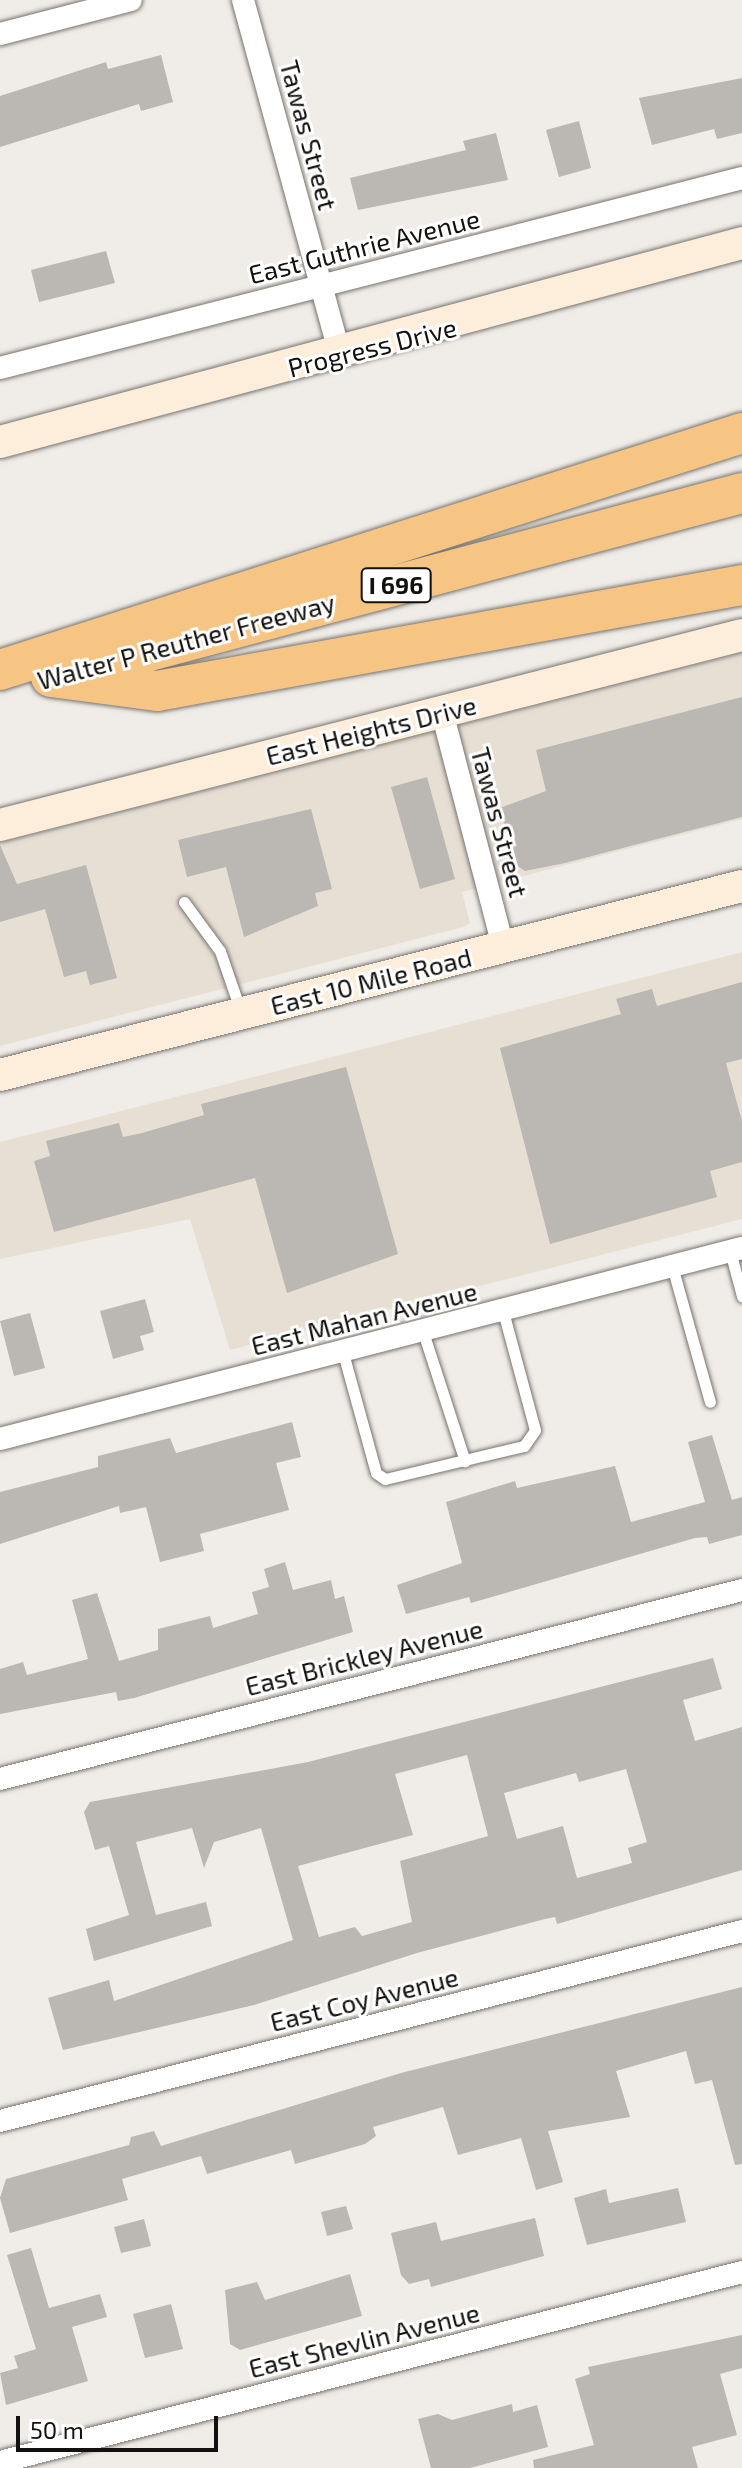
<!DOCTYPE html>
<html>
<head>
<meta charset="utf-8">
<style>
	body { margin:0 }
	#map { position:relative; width:742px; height:2468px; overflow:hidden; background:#f0ece7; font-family:"Exo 2",sans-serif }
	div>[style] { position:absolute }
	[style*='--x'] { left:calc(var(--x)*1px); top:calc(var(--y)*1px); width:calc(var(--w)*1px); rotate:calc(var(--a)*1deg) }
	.built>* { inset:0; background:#e7dfd4 }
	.building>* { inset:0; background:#bbb7b3 }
	.roads { filter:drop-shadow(0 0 2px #777470) drop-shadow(0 0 2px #777470) }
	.service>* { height:11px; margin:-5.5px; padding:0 5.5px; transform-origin:5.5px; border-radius:5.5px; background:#fff }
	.minor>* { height:22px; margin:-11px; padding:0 11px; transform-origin:11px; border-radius:11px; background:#fff }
	.secondary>* { height:32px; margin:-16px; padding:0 16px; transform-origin:16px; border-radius:16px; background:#fceeda }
	.motorway>* { height:40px; margin:-20px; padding:0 20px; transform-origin:20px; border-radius:20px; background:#f6c583 }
	span { translate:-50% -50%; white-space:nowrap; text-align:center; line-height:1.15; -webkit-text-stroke:6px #fff; paint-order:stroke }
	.shield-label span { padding:2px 6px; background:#fff; border:2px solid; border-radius:6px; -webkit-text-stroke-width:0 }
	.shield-label { font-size:24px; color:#12110f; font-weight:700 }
	.street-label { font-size:26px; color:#12110f }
	.scale { position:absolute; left:16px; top:2416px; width:202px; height:36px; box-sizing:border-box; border:4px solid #12110f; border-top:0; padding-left:10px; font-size:24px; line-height:28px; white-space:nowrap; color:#12110f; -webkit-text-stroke:6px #fff; paint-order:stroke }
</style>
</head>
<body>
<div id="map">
	<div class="built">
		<div style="clip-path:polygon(742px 653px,742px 819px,462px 892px,470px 923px,463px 927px,0 1046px,0 843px)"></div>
		<div style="clip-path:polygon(742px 952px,742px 1219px,230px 1350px,190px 1219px,0 1259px,0 1142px)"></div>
	</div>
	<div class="building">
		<div style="clip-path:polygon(161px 55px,173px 102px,141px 111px,139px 104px,0 147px,0 96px,106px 62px,108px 69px)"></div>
		<div style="clip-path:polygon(742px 78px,742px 133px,717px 139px,714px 129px,652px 145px,639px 98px)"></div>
		<div style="clip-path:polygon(579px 121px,591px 168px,559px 177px,546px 130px)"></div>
		<div style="clip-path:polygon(496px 133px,508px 180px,358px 210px,350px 178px,466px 150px,463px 141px)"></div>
		<div style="clip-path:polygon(106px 251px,115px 283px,39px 302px,31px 270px)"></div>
		<div style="clip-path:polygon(742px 697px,742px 817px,565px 863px,525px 871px,516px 865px,500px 808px,546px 791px,536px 750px)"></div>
		<div style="clip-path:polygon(427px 777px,455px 879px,420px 889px,391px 787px)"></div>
		<div style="clip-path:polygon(311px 809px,332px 889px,315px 893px,318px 906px,244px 937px,226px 867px,187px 877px,178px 840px)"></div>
		<div style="clip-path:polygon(0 845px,17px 884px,86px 865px,117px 978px,90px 985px,86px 971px,64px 977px,45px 909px,0 922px)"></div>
		<div style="clip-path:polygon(742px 982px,742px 1059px,726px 1063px,742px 1121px,742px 1162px,710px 1171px,717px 1197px,550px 1244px,500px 1048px,621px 1014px,616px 999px,652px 989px,657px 1006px)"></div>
		<div style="clip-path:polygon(346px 1067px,398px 1254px,287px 1293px,255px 1178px,54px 1232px,34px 1161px,50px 1156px,46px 1141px,119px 1123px,123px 1137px,142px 1133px,204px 1115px,201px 1104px)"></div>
		<div style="clip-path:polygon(145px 1299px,154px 1332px,140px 1336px,144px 1350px,113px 1359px,100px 1311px)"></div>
		<div style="clip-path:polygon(30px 1313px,45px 1368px,14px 1376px,0 1321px)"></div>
		<div style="clip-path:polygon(292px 1422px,301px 1457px,276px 1463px,289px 1510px,200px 1534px,204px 1551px,160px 1562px,146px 1507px,120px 1513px,119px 1506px,0 1544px,0 1492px,98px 1467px,98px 1456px,170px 1438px,176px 1453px)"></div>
		<div style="clip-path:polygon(712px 1435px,732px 1500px,742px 1497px,742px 1535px,709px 1544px,707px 1537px,695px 1538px,471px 1603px,469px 1597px,406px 1614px,397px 1585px,462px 1563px,446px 1502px,515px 1481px,517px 1488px,615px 1466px,631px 1522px,705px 1502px,688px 1442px)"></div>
		<div style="clip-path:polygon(285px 1562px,293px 1590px,331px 1580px,335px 1599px,344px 1596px,353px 1632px,134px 1698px,118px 1701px,116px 1692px,0 1714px,0 1669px,23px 1662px,27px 1675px,88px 1659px,72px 1600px,97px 1593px,119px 1661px,158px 1650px,158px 1629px,210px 1616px,213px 1628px,258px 1614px,252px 1592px,269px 1587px,264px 1569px)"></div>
		<div style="clip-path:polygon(evenodd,713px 1658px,722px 1689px,683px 1700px,695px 1741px,742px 1727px,742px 1870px,557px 1924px,555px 1917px,545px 1919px,417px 1953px,254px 2005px,63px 2050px,48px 1998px,109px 1980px,114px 2001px,293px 1940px,261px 1828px,214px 1842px,204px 1868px,192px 1828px,136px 1842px,156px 1915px,206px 1902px,212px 1926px,94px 1961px,86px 1929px,129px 1915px,109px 1846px,95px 1850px,84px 1812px,90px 1802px,308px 1762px,713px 1658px,467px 1755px,488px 1836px,400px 1861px,412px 1922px,362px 1936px,355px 1927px,319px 1937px,298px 1866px,413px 1835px,395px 1774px,467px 1755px,713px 1658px,626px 1769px,647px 1842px,628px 1848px,632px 1863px,577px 1878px,563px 1826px,517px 1839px,504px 1793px,576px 1773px,579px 1782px,626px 1769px)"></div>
		<div style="clip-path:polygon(742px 1987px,742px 2164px,735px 2165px,712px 2080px,695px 2084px,686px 2051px,616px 2071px,630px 2117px,548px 2131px,563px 2182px,536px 2190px,521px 2138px,458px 2155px,443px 2107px,373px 2127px,376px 2136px,365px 2144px,295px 2164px,291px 2150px,207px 2174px,201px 2156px,122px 2179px,128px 2200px,10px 2233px,0 2198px,6px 2179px,129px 2145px,131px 2137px,154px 2131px,161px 2146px,401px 2073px)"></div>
		<div style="clip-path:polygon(678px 2188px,686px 2222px,587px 2245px,574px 2198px,606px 2189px,609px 2203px)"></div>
		<div style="clip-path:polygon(346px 2206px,353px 2229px,327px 2236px,321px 2212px)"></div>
		<div style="clip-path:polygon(535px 2218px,544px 2256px,431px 2287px,429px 2279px,409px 2284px,401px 2275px,391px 2233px,436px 2222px,441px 2241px)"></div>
		<div style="clip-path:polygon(144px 2219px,151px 2246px,121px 2253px,114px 2227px)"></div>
		<div style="clip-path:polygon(31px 2248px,49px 2308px,100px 2294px,107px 2317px,72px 2327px,88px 2381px,6px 2405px,0 2373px,18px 2368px,14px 2356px,36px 2349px,7px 2255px)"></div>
		<div style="clip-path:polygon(350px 2274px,362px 2316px,240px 2350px,230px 2344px,225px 2290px,257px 2282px,265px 2300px)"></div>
		<div style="clip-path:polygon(171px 2304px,183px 2349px,145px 2358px,133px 2314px)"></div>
		<div style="clip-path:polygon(742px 2335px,742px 2368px,720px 2374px,737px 2435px,692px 2447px,698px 2468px,534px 2468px,533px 2460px,594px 2445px,575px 2379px,590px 2374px,588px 2367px)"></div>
		<div style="clip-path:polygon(512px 2404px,513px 2412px,537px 2405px,548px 2447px,470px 2468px,431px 2468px,418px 2419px,438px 2414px,452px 2420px)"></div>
	</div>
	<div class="roads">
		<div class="service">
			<div style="--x:184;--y:902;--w:61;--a:53.7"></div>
			<div style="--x:220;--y:951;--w:61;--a:71"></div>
			<div style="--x:730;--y:1251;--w:47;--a:75.1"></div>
			<div style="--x:672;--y:1266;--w:141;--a:74.4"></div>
			<div style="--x:423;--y:1332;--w:136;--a:72"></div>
			<div style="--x:343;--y:1353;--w:124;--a:74.6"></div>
			<div style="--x:376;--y:1473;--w:11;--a:34"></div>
			<div style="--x:385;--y:1479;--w:143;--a:-13.4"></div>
			<div style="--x:524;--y:1446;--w:19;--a:-55"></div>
			<div style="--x:535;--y:1430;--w:123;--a:-105.1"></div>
		</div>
		<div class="minor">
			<div style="--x:243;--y:0;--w:367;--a:74.7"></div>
			<div style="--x:0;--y:34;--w:135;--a:-14.5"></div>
			<div style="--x:0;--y:368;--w:766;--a:-14.36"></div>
			<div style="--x:442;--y:712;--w:243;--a:75.4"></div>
			<div style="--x:0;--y:1439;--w:766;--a:-14.44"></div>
			<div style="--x:0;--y:1779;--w:766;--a:-14.29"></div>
			<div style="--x:0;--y:2121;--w:766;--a:-14.36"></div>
			<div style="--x:0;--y:2462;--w:766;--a:-14.36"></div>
		</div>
		<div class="secondary">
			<div style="--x:0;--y:442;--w:768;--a:-15.01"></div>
			<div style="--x:0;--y:825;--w:766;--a:-14.36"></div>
			<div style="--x:0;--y:1075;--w:766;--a:-14.29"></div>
		</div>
		<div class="motorway">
			<div style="--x:112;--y:661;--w:652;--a:-14.93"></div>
			<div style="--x:0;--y:670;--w:779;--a:-17.71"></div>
			<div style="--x:51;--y:677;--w:107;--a:7.5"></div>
			<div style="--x:157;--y:691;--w:595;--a:-10.27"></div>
		</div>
	</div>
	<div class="shield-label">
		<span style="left:396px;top:585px">I 696</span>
	</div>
	<div class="street-label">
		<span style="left:309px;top:135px;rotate:75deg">Tawas Street</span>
		<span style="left:364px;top:246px;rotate:-14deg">East Guthrie Avenue</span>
		<span style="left:372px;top:347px;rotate:-14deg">Progress Drive</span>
		<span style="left:186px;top:641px;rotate:-15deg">Walter P Reuther Freeway</span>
		<span style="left:371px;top:730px;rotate:-14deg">East Heights Drive</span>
		<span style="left:500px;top:822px;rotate:75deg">Tawas Street</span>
		<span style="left:371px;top:981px;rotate:-14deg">East 10 Mile Road</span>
		<span style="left:364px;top:1318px;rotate:-14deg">East Mahan Avenue</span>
		<span style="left:364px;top:1657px;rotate:-14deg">East Brickley Avenue</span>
		<span style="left:364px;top:1999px;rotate:-14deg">East Coy Avenue</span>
		<span style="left:364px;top:2340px;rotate:-14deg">East Shevlin Avenue</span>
	</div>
	<div class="scale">50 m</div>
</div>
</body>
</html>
